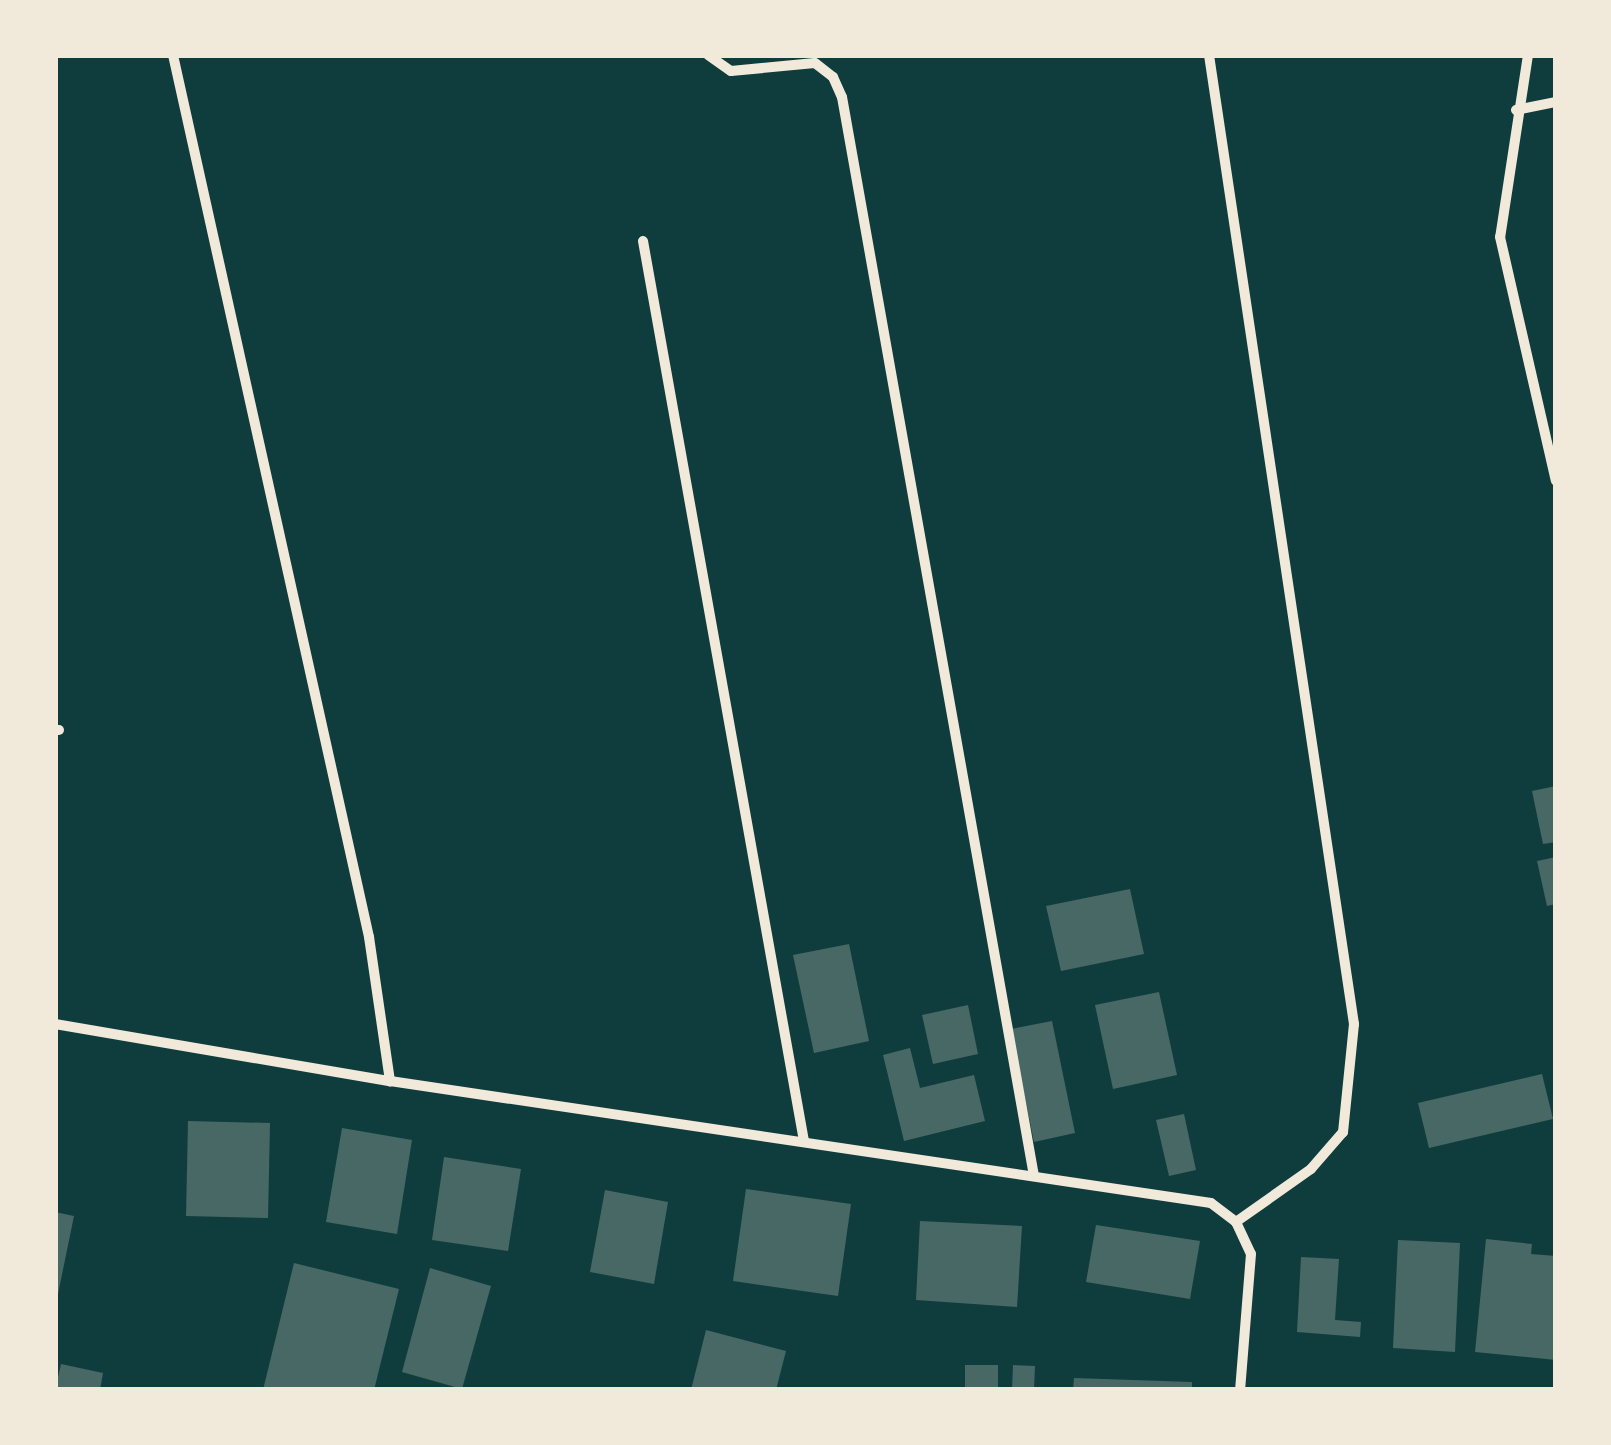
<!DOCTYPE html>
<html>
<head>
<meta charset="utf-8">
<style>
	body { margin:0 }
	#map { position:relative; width:1611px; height:1445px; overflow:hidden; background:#0f3d3e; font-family:"Roboto Condensed",sans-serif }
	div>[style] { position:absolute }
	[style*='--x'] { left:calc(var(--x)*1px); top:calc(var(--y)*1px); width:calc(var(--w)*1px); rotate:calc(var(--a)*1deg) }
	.building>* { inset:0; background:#486865 }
	.minor>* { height:10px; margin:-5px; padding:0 5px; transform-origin:5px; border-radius:5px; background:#f1e9da }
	span { translate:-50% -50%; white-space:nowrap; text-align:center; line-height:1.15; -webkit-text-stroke:10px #f1e9da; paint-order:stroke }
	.frame { position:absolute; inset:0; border:58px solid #f1e9da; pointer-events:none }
</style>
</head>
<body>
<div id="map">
	<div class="building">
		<div style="clip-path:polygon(1556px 786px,1556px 842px,1543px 844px,1532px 791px)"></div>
		<div style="clip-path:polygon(1556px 857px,1556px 904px,1547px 906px,1537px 861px)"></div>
		<div style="clip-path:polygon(1130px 889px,1144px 954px,1061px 971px,1046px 906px)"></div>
		<div style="clip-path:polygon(849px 944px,869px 1041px,814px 1053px,793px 955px)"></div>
		<div style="clip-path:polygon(1159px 992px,1177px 1075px,1113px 1089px,1095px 1005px)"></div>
		<div style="clip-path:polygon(968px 1005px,978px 1054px,933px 1064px,922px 1015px)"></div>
		<div style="clip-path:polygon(1052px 1021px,1075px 1133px,1034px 1142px,1011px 1029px)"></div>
		<div style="clip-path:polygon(910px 1048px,920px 1088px,974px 1075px,985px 1121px,904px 1141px,883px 1055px)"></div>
		<div style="clip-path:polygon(1542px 1074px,1553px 1119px,1429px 1148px,1418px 1103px)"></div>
		<div style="clip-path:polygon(1184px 1114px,1196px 1170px,1169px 1176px,1156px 1120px)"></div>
		<div style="clip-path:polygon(188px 1121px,270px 1123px,268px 1218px,186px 1216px)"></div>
		<div style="clip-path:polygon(342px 1128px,412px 1140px,397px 1234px,326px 1222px)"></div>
		<div style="clip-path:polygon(444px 1157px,521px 1169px,508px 1251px,432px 1240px)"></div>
		<div style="clip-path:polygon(746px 1189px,851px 1204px,838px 1296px,733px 1281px)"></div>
		<div style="clip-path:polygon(605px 1190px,668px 1202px,654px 1284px,590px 1272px)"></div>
		<div style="clip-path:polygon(55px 1212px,74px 1216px,57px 1299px,55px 1299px)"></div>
		<div style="clip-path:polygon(920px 1221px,1022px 1226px,1017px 1307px,916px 1300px)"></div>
		<div style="clip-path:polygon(1096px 1225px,1200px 1241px,1190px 1299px,1086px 1282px)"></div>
		<div style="clip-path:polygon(1486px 1239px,1532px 1244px,1531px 1254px,1556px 1256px,1556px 1360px,1475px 1352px)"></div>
		<div style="clip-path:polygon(1398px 1240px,1460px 1243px,1455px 1352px,1393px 1348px)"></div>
		<div style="clip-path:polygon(1301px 1257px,1339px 1259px,1335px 1320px,1361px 1322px,1360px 1337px,1297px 1332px)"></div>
		<div style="clip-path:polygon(294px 1263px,399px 1289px,374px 1390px,263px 1390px)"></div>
		<div style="clip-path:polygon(430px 1268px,491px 1286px,462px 1389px,402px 1372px)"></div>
		<div style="clip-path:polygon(706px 1330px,786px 1351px,776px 1390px,691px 1390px)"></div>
		<div style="clip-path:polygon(61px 1364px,103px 1373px,100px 1390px,55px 1390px)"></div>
		<div style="clip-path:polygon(965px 1365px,998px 1365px,998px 1390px,965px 1390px)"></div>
		<div style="clip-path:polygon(1013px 1365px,1035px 1366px,1034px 1390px,1012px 1390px)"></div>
		<div style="clip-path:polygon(1074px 1378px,1192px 1382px,1192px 1390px,1073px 1390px)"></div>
	</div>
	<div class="minor">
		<div style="--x:173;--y:55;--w:904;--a:77.47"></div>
		<div style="--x:369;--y:937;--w:146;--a:81.7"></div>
		<div style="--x:708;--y:55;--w:28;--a:35"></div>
		<div style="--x:731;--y:71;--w:84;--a:-5.4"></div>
		<div style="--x:815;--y:63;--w:23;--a:38"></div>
		<div style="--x:833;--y:77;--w:22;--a:66"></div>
		<div style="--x:842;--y:97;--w:1096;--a:79.91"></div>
		<div style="--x:1209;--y:55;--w:980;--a:81.49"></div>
		<div style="--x:1354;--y:1024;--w:109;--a:95.8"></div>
		<div style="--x:1343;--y:1132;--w:49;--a:130.9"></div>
		<div style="--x:1311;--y:1169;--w:92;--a:144.8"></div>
		<div style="--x:1528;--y:55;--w:184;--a:98.7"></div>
		<div style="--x:1500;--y:237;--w:250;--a:77.1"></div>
		<div style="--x:1516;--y:110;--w:41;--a:-11.3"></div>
		<div style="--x:643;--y:241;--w:914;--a:79.86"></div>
		<div style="--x:55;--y:730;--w:4;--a:0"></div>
		<div style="--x:55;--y:1024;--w:340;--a:9.7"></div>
		<div style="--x:390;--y:1081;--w:830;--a:8.45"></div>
		<div style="--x:1211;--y:1203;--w:31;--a:37"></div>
		<div style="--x:1236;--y:1222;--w:35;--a:65"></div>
		<div style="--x:1251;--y:1254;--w:136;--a:94.6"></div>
	</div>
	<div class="frame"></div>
</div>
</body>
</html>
